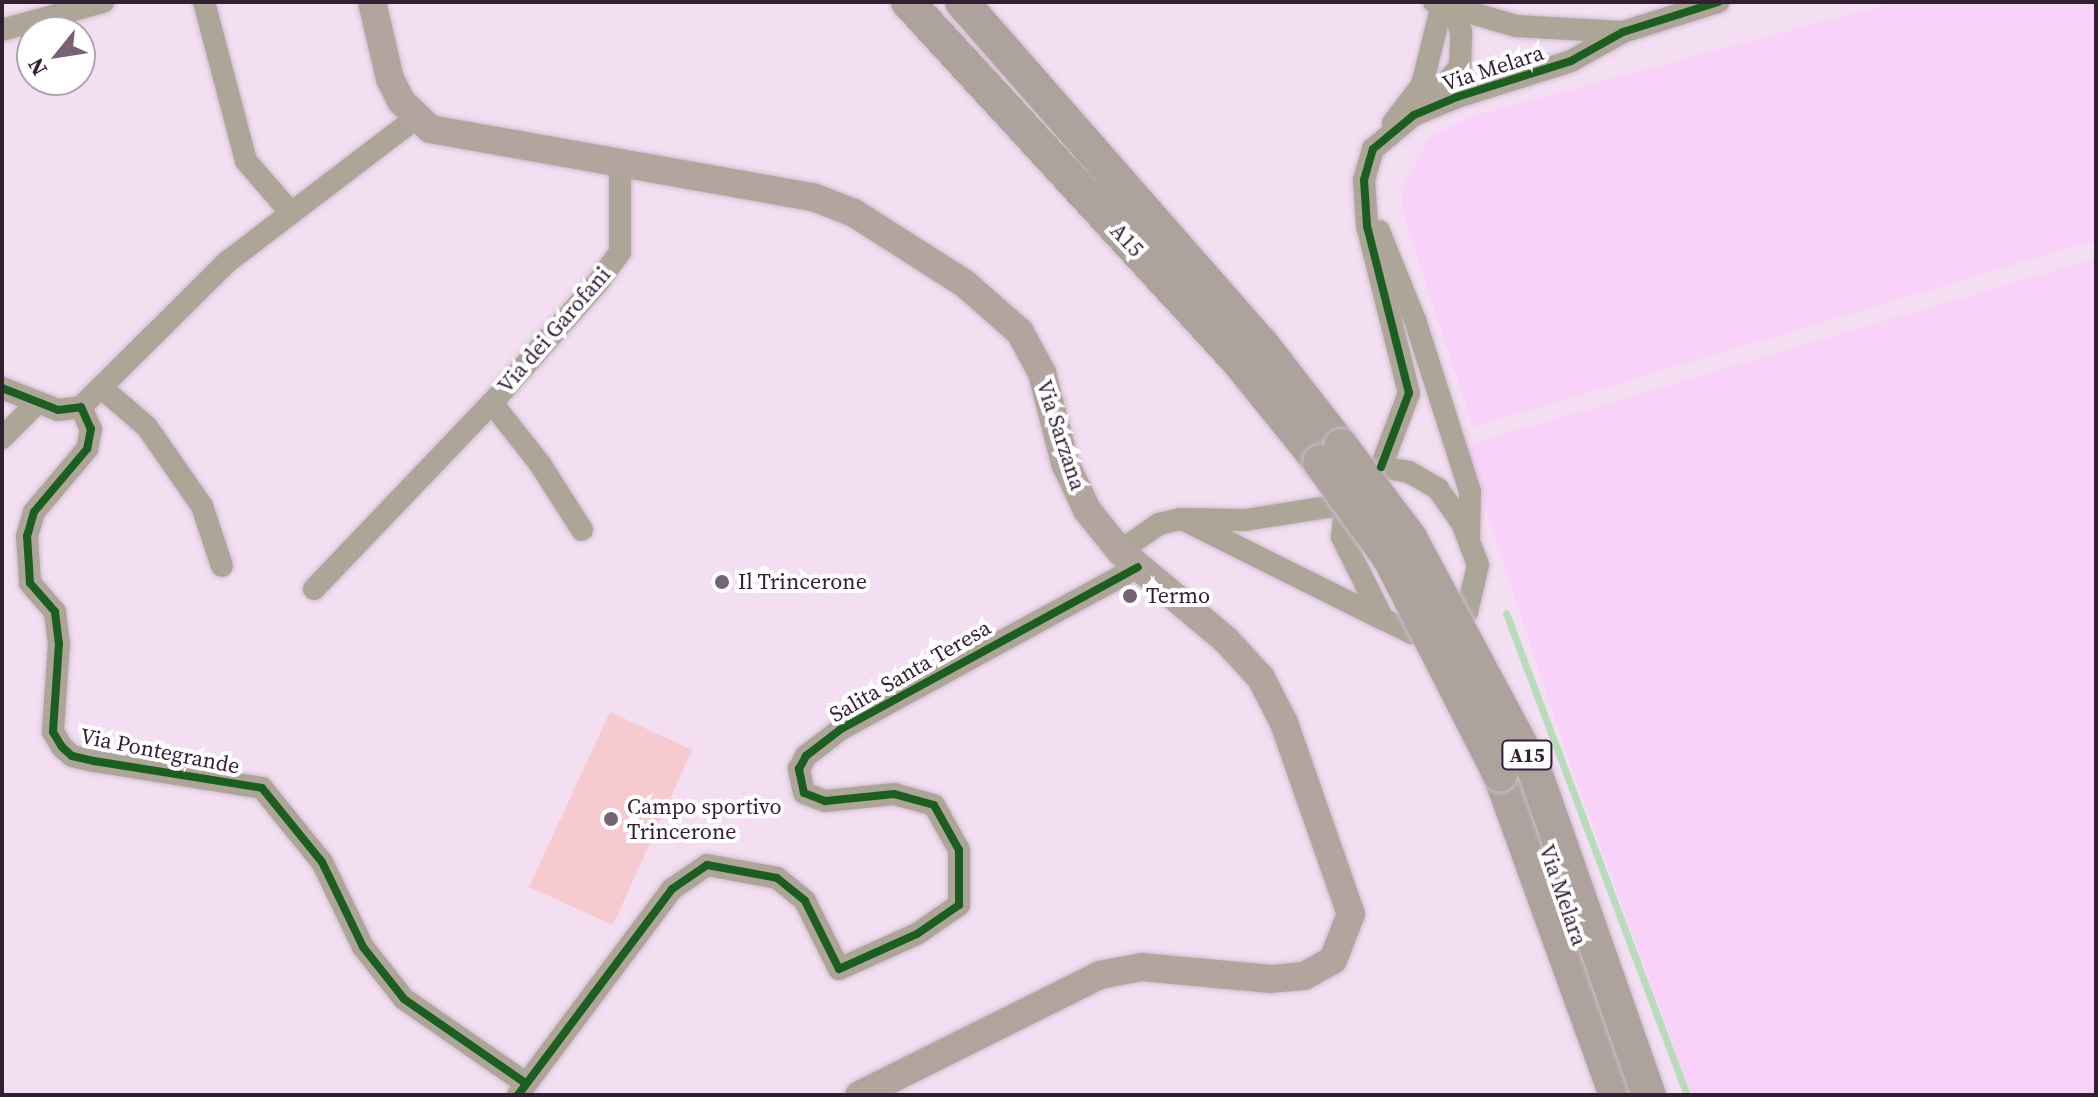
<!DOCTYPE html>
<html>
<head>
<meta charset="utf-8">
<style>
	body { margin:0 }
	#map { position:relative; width:2098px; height:1097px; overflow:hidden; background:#f3def2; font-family:"Source Serif 4",serif }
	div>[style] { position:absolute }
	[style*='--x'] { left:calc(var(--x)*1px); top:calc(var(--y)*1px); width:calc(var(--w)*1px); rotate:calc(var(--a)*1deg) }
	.built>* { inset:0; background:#f8d2f8 }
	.green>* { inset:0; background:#f5cbd0 }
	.stream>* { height:7px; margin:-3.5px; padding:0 3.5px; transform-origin:3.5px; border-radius:3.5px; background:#b8dbbb }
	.roads { filter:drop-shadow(0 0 2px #cfbdce) drop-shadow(0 0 2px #cfbdce) }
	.minor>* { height:22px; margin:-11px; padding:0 11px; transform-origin:11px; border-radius:11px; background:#aea599 }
	.major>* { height:28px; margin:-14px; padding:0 14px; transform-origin:14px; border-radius:14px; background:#b2a59e }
	.highway>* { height:34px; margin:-17px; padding:0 17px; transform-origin:17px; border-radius:17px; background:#aea29c }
	.bridges { filter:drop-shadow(0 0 2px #cfbdce) drop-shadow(0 0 2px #cfbdce) }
	.highway-bridge>* { height:34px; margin:-17px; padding:0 17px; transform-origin:17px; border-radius:17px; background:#aea29c }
	.cycleway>* { height:8px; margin:-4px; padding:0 4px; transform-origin:4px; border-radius:4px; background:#1b5e20 }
	.dots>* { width:22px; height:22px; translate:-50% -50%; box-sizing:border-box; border:4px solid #fff; border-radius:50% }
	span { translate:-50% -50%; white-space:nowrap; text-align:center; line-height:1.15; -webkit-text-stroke:8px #fff; paint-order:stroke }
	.shield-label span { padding:2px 6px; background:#fff; border:2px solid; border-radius:6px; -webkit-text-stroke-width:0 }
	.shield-label { font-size:20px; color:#341e34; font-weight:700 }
	.street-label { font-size:22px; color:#341e34 }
	.poi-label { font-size:22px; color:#341e34 }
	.left { translate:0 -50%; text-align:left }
	.frame { position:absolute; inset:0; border:4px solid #341e34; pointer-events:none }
	.north { position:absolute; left:16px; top:16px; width:80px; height:80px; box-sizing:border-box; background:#fff; border:2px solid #aea5ae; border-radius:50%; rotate:240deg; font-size:22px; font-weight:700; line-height:32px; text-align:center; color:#341e34 }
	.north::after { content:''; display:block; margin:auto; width:28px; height:36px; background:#776176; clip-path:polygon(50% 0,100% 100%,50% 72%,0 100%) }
</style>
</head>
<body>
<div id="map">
	<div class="built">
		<div style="clip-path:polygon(1896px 2px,2096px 2px,2096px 240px,1473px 427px,1403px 212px,1403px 187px,1429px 138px,1469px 117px)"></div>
		<div style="clip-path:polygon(2096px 258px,2096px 1095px,1692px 1095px,1574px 775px,1465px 446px)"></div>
	</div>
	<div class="green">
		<div style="clip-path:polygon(610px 712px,692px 750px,613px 925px,529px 887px)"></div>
	</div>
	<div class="stream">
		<div style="--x:1506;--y:613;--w:515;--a:69.42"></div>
	</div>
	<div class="roads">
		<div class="minor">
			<div style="--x:204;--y:2;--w:164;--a:75.2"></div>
			<div style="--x:246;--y:161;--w:69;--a:49.1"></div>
			<div style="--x:1434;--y:2;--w:85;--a:16.3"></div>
			<div style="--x:1516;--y:26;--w:106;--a:3.2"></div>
			<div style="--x:2;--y:30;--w:105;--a:-15.5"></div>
			<div style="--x:1427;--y:104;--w:50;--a:-48.3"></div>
			<div style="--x:1460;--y:67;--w:35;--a:-88"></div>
			<div style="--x:1461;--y:32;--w:25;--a:-108"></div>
			<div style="--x:1393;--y:123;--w:48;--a:-52.7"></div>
			<div style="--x:1422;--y:85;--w:82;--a:-76"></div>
			<div style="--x:1379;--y:231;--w:96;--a:68"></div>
			<div style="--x:1415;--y:320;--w:180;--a:72.2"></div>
			<div style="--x:1470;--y:491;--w:46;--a:91.2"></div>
			<div style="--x:2;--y:388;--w:60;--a:21.4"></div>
			<div style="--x:58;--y:410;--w:23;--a:-7"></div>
			<div style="--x:81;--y:407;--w:24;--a:66"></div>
			<div style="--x:91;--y:429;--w:20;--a:101"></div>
			<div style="--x:87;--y:449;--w:82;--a:130.1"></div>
			<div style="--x:34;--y:512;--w:25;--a:106"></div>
			<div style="--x:27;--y:536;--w:47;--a:86.3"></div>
			<div style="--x:30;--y:583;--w:38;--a:49"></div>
			<div style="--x:55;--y:612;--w:31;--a:83"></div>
			<div style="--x:59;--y:643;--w:89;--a:93.9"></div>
			<div style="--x:53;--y:732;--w:17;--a:59"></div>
			<div style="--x:62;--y:747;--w:13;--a:42"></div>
			<div style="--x:72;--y:756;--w:23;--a:13"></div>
			<div style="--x:94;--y:761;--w:170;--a:9.1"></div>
			<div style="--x:262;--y:788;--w:95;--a:51"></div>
			<div style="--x:322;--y:862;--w:94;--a:64.2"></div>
			<div style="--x:363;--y:947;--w:66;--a:51.7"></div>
			<div style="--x:404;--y:999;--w:146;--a:34.7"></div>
			<div style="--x:103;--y:389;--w:58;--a:40.8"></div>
			<div style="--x:147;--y:427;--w:96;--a:55.2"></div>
			<div style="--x:202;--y:506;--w:63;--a:71.6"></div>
			<div style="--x:492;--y:403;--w:78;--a:51.8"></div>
			<div style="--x:540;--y:464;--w:78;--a:57.5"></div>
			<div style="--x:81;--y:407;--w:206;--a:-44.8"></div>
			<div style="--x:227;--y:262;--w:236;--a:-37.3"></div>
			<div style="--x:2;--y:438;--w:48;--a:-45"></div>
			<div style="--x:1381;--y:467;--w:79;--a:-69.3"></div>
			<div style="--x:1409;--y:393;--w:172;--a:-104.1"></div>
			<div style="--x:1367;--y:226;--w:46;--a:-93.7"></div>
			<div style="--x:1364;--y:180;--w:32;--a:-74"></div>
			<div style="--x:1373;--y:149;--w:53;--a:-39.7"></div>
			<div style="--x:1414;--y:115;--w:47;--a:-22.7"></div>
			<div style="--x:1457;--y:97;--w:120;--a:-17.5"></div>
			<div style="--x:1571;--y:61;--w:60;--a:-29.1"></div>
			<div style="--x:1623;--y:32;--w:100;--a:-17.5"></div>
			<div style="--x:1381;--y:467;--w:28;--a:10"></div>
			<div style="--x:1409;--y:472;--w:34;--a:30"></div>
			<div style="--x:1438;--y:489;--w:42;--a:54.8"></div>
			<div style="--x:1462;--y:523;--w:45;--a:69.1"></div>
			<div style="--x:1478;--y:565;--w:48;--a:103.2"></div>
			<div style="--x:1467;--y:612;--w:59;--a:159.1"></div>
			<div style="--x:1412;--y:633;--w:32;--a:-154"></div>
			<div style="--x:1383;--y:619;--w:92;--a:-116.6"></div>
			<div style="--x:1342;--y:537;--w:54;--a:-83.7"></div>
			<div style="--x:1348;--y:483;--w:37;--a:-26"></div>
			<div style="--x:1182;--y:519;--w:225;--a:26.5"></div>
			<div style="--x:1120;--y:551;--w:47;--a:-34.7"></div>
			<div style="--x:1159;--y:524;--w:22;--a:-13"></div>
			<div style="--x:1180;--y:519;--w:65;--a:0.9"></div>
			<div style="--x:1245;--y:520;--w:102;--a:-9"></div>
			<div style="--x:314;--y:589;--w:257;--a:-46.3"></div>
			<div style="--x:492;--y:403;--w:162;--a:-48.7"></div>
			<div style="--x:599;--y:281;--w:36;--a:-54"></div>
			<div style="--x:620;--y:252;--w:90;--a:-90"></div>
			<div style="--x:518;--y:1095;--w:257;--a:-53.2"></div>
			<div style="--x:672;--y:889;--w:42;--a:-34.4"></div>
			<div style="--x:707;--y:865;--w:71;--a:10.5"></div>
			<div style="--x:777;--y:878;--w:36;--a:39"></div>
			<div style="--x:805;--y:901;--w:76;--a:63.4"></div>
			<div style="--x:839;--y:969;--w:85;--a:-24.2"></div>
			<div style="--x:917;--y:934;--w:51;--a:-34.6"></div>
			<div style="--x:959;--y:905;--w:55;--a:-90"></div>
			<div style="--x:959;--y:850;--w:51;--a:-119.1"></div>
			<div style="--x:934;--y:805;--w:41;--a:-164.6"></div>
			<div style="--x:894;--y:794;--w:69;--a:174.2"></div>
			<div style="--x:825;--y:801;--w:22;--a:-159"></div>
			<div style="--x:804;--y:793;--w:25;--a:-102"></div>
			<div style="--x:799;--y:769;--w:15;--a:-62"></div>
			<div style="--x:806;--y:756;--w:44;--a:-37.6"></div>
			<div style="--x:841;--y:729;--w:338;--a:-28.6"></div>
		</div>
		<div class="major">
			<div style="--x:372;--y:2;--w:79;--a:76.8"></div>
			<div style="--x:390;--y:79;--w:25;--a:63"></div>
			<div style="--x:401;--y:101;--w:40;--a:44"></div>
			<div style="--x:430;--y:129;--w:389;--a:10.1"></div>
			<div style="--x:813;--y:197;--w:44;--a:21.3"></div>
			<div style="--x:854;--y:213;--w:130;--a:32.5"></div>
			<div style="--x:964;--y:283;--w:74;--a:41.2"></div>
			<div style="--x:1020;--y:332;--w:47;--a:61.8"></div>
			<div style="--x:1042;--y:373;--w:93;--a:75.7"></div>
			<div style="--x:1065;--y:463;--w:52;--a:64.9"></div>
			<div style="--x:1087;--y:510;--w:53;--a:51.2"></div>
			<div style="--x:1120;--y:551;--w:138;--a:40"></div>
			<div style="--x:1226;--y:640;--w:52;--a:47.4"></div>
			<div style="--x:1261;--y:678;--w:51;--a:62.9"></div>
			<div style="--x:1284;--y:723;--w:202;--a:70.7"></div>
			<div style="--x:1351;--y:914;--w:49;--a:111.4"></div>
			<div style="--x:1333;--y:960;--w:33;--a:151"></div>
			<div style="--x:1304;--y:976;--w:33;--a:175"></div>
			<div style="--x:1271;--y:979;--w:130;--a:-174.7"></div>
			<div style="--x:1142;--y:967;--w:43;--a:169.2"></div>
			<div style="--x:1100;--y:975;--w:269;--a:153.5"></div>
		</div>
		<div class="highway">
			<div style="--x:908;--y:2;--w:489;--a:47.4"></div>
			<div style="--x:1239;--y:362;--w:129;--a:51"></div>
			<div style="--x:962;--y:2;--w:454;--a:48.8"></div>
			<div style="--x:1261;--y:343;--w:130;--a:52.2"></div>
			<div style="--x:1500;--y:775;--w:340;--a:70.1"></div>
		</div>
	</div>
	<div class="bridges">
		<div class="highway-bridge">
			<div style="--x:1341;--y:446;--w:115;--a:53.1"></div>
			<div style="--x:1410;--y:538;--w:262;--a:61.8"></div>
			<div style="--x:1534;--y:769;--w:346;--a:70.6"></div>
			<div style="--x:1320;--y:462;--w:120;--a:54.2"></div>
			<div style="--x:1390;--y:559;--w:242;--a:63"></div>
		</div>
	</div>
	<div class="cycleway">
		<div style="--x:2;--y:388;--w:60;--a:21.4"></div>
		<div style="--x:58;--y:410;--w:23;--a:-7"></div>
		<div style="--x:81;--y:407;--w:24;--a:66"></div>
		<div style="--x:91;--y:429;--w:20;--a:101"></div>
		<div style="--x:87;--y:449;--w:82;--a:130.1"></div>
		<div style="--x:34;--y:512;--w:25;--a:106"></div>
		<div style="--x:27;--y:536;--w:47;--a:86.3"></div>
		<div style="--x:30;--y:583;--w:38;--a:49"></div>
		<div style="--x:55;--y:612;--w:31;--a:83"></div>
		<div style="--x:59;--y:643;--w:89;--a:93.9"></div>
		<div style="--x:53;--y:732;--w:17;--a:59"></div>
		<div style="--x:62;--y:747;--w:13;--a:42"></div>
		<div style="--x:72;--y:756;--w:23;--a:13"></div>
		<div style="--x:94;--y:761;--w:170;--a:9.1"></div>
		<div style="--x:262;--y:788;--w:95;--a:51"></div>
		<div style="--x:322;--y:862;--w:94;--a:64.2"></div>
		<div style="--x:363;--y:947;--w:66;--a:51.7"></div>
		<div style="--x:404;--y:999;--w:146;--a:34.7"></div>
		<div style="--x:1381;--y:467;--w:79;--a:-69.3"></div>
		<div style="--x:1409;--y:393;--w:172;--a:-104.1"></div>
		<div style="--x:1367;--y:226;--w:46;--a:-93.7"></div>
		<div style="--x:1364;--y:180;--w:32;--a:-74"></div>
		<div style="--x:1373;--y:149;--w:53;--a:-39.7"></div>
		<div style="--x:1414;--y:115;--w:47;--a:-22.7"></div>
		<div style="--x:1457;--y:97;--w:120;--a:-17.5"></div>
		<div style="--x:1571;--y:61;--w:60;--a:-29.1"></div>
		<div style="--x:1623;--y:32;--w:100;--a:-17.5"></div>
		<div style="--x:518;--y:1095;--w:257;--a:-53.2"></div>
		<div style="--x:672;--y:889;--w:42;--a:-34.4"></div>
		<div style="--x:707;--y:865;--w:71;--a:10.5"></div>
		<div style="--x:777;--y:878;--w:36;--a:39"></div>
		<div style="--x:805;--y:901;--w:76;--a:63.4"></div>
		<div style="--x:839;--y:969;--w:85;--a:-24.2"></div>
		<div style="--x:917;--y:934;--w:51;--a:-34.6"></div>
		<div style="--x:959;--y:905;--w:55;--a:-90"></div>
		<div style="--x:959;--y:850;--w:51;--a:-119.1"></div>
		<div style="--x:934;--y:805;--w:41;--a:-164.6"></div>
		<div style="--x:894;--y:794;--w:69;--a:174.2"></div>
		<div style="--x:825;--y:801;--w:22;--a:-159"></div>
		<div style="--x:804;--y:793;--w:25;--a:-102"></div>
		<div style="--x:799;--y:769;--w:15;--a:-62"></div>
		<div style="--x:806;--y:756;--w:44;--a:-37.6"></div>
		<div style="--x:841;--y:729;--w:338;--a:-28.6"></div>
	</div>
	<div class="dots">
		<div style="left:722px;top:582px;background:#776176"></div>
		<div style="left:1130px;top:596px;background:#776176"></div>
		<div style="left:611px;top:819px;background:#776176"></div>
	</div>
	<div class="shield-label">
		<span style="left:1527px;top:755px">A15</span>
	</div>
	<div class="street-label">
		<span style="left:1493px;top:68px;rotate:-18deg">Via Melara</span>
		<span style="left:1127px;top:240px;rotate:47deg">A15</span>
		<span style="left:554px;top:330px;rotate:-49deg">Via dei Garofani</span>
		<span style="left:1061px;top:435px;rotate:72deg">Via Sarzana</span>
		<span style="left:910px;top:671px;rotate:-30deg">Salita Santa Teresa</span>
		<span style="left:160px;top:751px;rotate:11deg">Via Pontegrande</span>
		<span style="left:1563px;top:895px;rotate:71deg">Via Melara</span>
	</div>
	<div class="poi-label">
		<span class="left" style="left:738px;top:582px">Il Trincerone</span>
		<span class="left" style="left:1146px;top:596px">Termo</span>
		<span class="left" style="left:627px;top:819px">Campo sportivo<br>Trincerone</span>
	</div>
	<div class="frame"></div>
	<div class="north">N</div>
</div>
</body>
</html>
